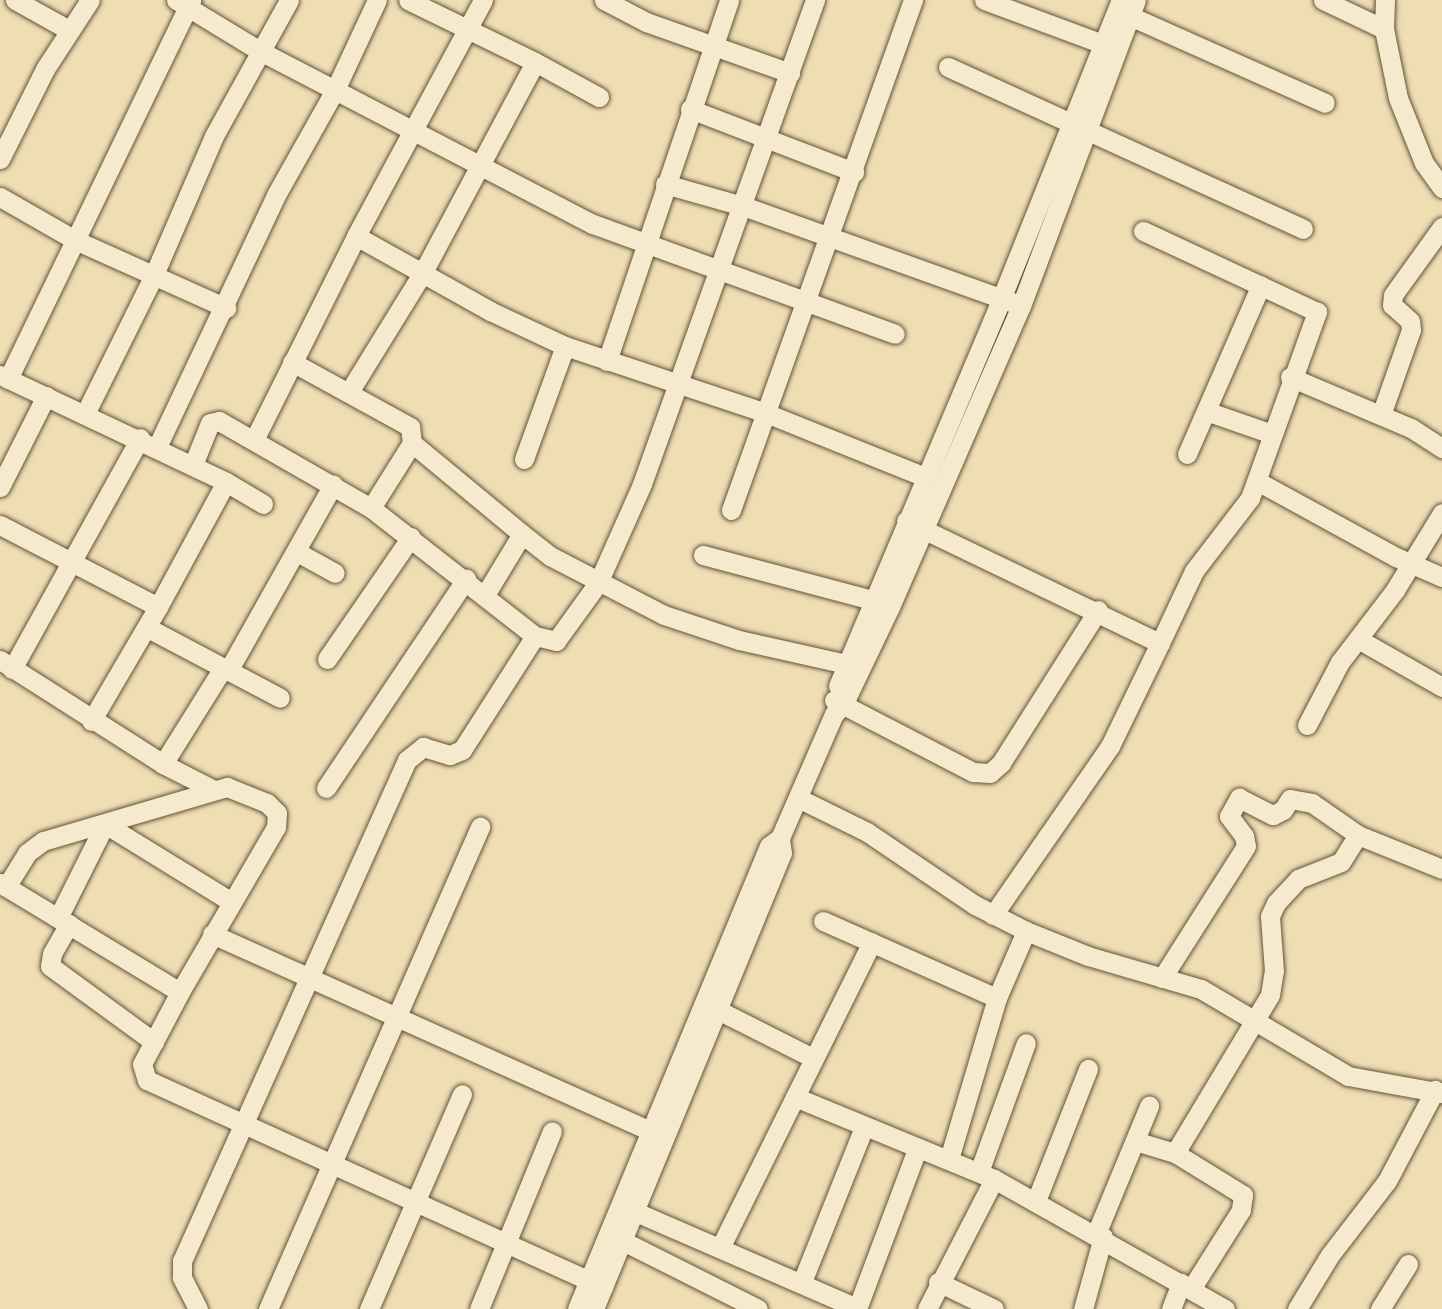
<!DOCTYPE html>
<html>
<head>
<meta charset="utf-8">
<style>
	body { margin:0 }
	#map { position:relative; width:1442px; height:1309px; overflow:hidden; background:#efddb3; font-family:"Old Standard TT",serif }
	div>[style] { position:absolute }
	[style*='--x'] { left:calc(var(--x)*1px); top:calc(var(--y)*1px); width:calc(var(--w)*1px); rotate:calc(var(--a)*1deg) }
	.roads { filter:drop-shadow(0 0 2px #62533a) drop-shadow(0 0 2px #62533a) }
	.minor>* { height:19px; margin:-9.5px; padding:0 9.5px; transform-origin:9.5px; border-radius:9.5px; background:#f5e9ce }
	span { translate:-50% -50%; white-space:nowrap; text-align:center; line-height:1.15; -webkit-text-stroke:6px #f5e9ce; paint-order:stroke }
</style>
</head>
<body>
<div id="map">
	<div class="roads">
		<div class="minor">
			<div style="--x:15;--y:0;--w:62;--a:29.1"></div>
			<div style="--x:176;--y:0;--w:98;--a:31.3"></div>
			<div style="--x:260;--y:51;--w:375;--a:27.5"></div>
			<div style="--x:593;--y:224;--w:321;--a:20"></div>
			<div style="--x:604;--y:0;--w:47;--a:27.6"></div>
			<div style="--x:646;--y:22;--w:153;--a:19.5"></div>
			<div style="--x:984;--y:0;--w:127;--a:20.3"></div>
			<div style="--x:1323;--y:0;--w:68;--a:25.4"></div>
			<div style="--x:1385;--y:0;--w:29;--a:92"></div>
			<div style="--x:1384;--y:29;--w:70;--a:78.5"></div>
			<div style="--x:1398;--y:98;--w:70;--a:68.2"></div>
			<div style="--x:1424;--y:163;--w:31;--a:54"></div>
			<div style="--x:1121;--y:12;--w:223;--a:24"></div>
			<div style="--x:535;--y:62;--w:73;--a:28.7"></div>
			<div style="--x:948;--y:67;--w:390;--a:24.5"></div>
			<div style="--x:690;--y:109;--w:176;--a:21"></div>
			<div style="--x:0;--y:159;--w:101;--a:-63.4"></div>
			<div style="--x:45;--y:69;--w:82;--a:-56.9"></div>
			<div style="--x:665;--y:184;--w:81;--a:15.8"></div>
			<div style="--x:743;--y:206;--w:288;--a:19.7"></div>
			<div style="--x:0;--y:197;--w:86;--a:29.8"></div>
			<div style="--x:75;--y:240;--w:166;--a:24.2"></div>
			<div style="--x:356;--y:236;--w:154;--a:29.2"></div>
			<div style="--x:490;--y:311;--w:83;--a:25"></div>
			<div style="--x:565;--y:346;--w:212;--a:18.4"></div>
			<div style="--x:766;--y:413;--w:171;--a:21.9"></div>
			<div style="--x:607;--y:361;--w:381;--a:-71.3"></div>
			<div style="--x:292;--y:362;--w:135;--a:28.8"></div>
			<div style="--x:410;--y:427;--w:16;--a:83"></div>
			<div style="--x:0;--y:375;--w:250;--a:25.3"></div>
			<div style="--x:1290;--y:377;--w:131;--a:22.9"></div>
			<div style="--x:1411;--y:428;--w:37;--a:33"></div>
			<div style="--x:8;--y:379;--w:421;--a:-64.2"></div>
			<div style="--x:349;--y:392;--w:139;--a:-58.3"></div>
			<div style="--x:422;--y:274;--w:240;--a:-61.9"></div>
			<div style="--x:535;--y:62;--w:141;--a:-154"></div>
			<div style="--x:1206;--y:411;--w:70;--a:19.2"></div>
			<div style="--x:85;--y:414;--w:153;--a:-63.6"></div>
			<div style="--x:153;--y:277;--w:154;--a:-66.6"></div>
			<div style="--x:214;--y:136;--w:155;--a:-61.1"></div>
			<div style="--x:1381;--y:415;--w:90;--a:-70.6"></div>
			<div style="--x:1411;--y:330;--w:9;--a:-96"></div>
			<div style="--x:1410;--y:321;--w:24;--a:-138"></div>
			<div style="--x:1392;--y:305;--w:10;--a:-84"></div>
			<div style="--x:1393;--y:295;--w:84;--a:-54.2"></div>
			<div style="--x:254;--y:440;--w:228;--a:-63.4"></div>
			<div style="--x:356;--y:236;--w:268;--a:-61.7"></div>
			<div style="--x:157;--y:447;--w:279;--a:-64.7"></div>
			<div style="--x:276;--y:195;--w:120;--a:-60.7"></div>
			<div style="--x:335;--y:90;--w:99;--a:-65"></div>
			<div style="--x:1187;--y:454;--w:184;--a:-66.4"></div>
			<div style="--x:524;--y:459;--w:120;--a:-70.1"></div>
			<div style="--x:193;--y:465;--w:45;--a:-68"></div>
			<div style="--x:210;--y:423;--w:9;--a:-13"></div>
			<div style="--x:219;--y:421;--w:175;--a:29.8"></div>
			<div style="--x:371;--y:508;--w:208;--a:38"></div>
			<div style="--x:535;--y:636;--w:22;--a:13"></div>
			<div style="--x:556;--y:641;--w:72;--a:-54.1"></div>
			<div style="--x:598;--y:583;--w:108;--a:-66"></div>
			<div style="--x:642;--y:484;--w:514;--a:-70.33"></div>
			<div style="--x:1257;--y:481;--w:158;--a:28.7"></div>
			<div style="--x:1396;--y:557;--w:50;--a:23.5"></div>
			<div style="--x:0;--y:487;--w:102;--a:-63.2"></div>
			<div style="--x:371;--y:508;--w:77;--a:-57.8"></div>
			<div style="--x:412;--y:443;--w:143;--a:39.6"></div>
			<div style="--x:731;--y:510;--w:542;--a:-70.36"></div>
			<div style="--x:906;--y:521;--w:282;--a:25.7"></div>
			<div style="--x:1160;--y:643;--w:80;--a:-64.7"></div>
			<div style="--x:1194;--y:571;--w:92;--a:-52.5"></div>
			<div style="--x:1250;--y:498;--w:198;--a:-70.2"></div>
			<div style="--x:1317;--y:312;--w:192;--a:-155"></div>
			<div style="--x:0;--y:525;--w:178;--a:27.4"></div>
			<div style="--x:158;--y:607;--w:132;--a:120.4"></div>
			<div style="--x:297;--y:552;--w:43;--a:28.9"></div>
			<div style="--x:703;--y:555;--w:175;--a:14.9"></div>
			<div style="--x:485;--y:595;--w:71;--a:-58.8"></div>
			<div style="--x:522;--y:534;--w:36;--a:38"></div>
			<div style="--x:550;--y:556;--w:128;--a:27.4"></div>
			<div style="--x:664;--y:615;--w:79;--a:18.4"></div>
			<div style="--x:739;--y:640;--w:110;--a:12.6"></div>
			<div style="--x:158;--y:607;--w:142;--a:-61.5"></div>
			<div style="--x:226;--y:482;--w:43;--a:30.7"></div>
			<div style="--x:148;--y:628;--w:149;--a:27.9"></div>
			<div style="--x:1358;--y:639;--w:97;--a:29.7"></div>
			<div style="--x:327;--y:659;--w:148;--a:-55.5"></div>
			<div style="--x:0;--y:660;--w:193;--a:32.5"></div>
			<div style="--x:163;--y:764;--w:57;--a:27"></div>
			<div style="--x:12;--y:669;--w:264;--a:-61"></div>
			<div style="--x:228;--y:671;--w:214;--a:-60.6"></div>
			<div style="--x:838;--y:686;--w:422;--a:-67.1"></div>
			<div style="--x:1002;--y:297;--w:320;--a:-68.2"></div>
			<div style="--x:834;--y:700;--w:157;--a:27.4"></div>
			<div style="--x:973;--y:772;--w:17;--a:3"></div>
			<div style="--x:990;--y:773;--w:15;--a:-42"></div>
			<div style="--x:1001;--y:763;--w:181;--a:-57.6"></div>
			<div style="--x:1307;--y:725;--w:71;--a:-62.4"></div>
			<div style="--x:1340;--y:662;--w:91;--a:-52.6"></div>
			<div style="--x:1395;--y:590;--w:90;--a:-58.6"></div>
			<div style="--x:163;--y:764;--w:113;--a:-58"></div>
			<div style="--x:326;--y:788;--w:252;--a:-56.2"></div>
			<div style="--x:798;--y:798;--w:77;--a:26.2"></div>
			<div style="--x:867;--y:832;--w:130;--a:34.1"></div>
			<div style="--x:975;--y:905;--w:57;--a:27"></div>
			<div style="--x:1026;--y:931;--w:67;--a:22"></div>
			<div style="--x:1088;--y:956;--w:118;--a:16.3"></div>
			<div style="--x:1201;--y:989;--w:171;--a:30.6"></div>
			<div style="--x:1348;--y:1076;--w:96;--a:10.3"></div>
			<div style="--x:0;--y:883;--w:210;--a:31.2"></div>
			<div style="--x:180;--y:992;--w:81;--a:117.8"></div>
			<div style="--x:142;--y:1064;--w:17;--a:73"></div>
			<div style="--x:147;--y:1080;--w:501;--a:24.42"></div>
			<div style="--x:6;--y:887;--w:40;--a:-58"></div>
			<div style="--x:27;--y:853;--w:20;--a:-37"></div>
			<div style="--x:43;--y:841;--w:192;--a:-16.4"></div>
			<div style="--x:227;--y:787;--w:43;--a:21.8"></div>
			<div style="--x:267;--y:803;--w:14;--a:45"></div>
			<div style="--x:277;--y:813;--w:14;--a:94"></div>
			<div style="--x:276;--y:827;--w:191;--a:120.2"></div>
			<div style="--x:993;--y:915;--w:206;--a:-55.3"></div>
			<div style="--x:1110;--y:746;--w:114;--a:-64.1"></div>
			<div style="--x:58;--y:918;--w:105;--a:-63.4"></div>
			<div style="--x:105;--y:824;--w:149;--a:31.6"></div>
			<div style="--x:823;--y:921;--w:190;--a:23.9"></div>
			<div style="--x:69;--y:924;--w:34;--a:120"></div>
			<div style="--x:52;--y:954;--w:12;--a:99"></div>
			<div style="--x:50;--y:966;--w:129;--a:36.2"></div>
			<div style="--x:212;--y:934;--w:491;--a:24.2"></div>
			<div style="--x:1162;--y:978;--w:156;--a:-57.5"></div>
			<div style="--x:1246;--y:846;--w:10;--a:-101"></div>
			<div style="--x:1244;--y:836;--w:25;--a:-127"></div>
			<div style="--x:1229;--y:816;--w:21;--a:-61"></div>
			<div style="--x:1239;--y:798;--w:38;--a:27"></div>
			<div style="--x:1273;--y:815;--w:11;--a:-27"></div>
			<div style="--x:1283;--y:810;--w:13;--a:-58"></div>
			<div style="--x:1290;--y:799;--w:22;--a:10"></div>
			<div style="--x:1312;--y:803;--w:56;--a:34.8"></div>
			<div style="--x:1358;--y:835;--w:91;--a:22"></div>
			<div style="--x:706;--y:1004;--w:120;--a:26.8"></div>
			<div style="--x:795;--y:1097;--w:215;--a:22.4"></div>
			<div style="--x:994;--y:1179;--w:265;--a:29.4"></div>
			<div style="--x:1135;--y:1141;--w:42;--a:16.7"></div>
			<div style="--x:1175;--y:1153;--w:80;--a:31.7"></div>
			<div style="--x:1243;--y:1195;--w:15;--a:98"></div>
			<div style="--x:1241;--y:1210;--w:93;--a:122.3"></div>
			<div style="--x:1175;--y:1153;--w:184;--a:-59"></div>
			<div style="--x:1270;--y:995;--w:24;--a:-81"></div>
			<div style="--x:1274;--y:971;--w:55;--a:-94.2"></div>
			<div style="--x:1270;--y:916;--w:14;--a:-65"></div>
			<div style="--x:1276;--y:903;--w:33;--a:-47"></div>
			<div style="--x:1298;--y:879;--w:46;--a:-21.6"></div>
			<div style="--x:1341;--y:862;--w:32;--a:-58"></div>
			<div style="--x:949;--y:1159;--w:168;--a:-73.4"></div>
			<div style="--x:997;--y:998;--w:73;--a:-66.6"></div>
			<div style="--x:979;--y:1172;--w:137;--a:-70"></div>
			<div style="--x:1036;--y:1201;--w:142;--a:-68.5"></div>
			<div style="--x:622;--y:1206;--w:256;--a:23.5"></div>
			<div style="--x:1096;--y:1234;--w:139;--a:-67.5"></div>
			<div style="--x:621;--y:1240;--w:153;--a:26.7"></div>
			<div style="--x:721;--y:1246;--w:339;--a:-63.6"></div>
			<div style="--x:802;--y:1282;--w:167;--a:-68.2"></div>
			<div style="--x:938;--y:1282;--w:62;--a:25.7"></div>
			<div style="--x:198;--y:1309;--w:36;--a:-117"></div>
			<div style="--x:182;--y:1277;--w:16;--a:-90"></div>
			<div style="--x:182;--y:1261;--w:549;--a:-65.82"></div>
			<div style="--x:407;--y:760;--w:21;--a:-39"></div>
			<div style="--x:423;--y:747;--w:28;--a:17"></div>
			<div style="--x:450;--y:755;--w:13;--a:-23"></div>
			<div style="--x:462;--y:750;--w:135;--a:-57.4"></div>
			<div style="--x:268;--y:1309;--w:527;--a:-66.26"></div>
			<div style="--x:369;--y:1309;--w:234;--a:-66.6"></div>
			<div style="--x:479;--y:1309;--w:192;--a:-67.7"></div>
			<div style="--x:577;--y:1309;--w:501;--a:-67.48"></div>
			<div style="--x:769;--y:846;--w:14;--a:-36"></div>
			<div style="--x:780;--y:838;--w:135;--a:-66.5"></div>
			<div style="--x:834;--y:714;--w:13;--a:-45"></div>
			<div style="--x:843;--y:705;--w:109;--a:-64.4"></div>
			<div style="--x:890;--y:607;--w:328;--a:-66.5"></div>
			<div style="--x:1021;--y:306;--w:327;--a:-69.4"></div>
			<div style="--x:594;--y:1309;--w:493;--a:-67.6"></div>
			<div style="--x:782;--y:853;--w:15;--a:-98"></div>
			<div style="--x:857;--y:1309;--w:171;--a:-69.4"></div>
			<div style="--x:927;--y:1309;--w:146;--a:-62.7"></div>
			<div style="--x:1083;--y:1309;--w:75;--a:-74.5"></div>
			<div style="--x:1171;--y:1309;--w:28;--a:-69"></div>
			<div style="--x:1297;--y:1309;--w:63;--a:-58.6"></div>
			<div style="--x:1330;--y:1255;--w:93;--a:-52.4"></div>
			<div style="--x:1387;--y:1181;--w:103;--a:-62.2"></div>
			<div style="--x:1380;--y:1309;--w:53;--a:-58.1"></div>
		</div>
	</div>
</div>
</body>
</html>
